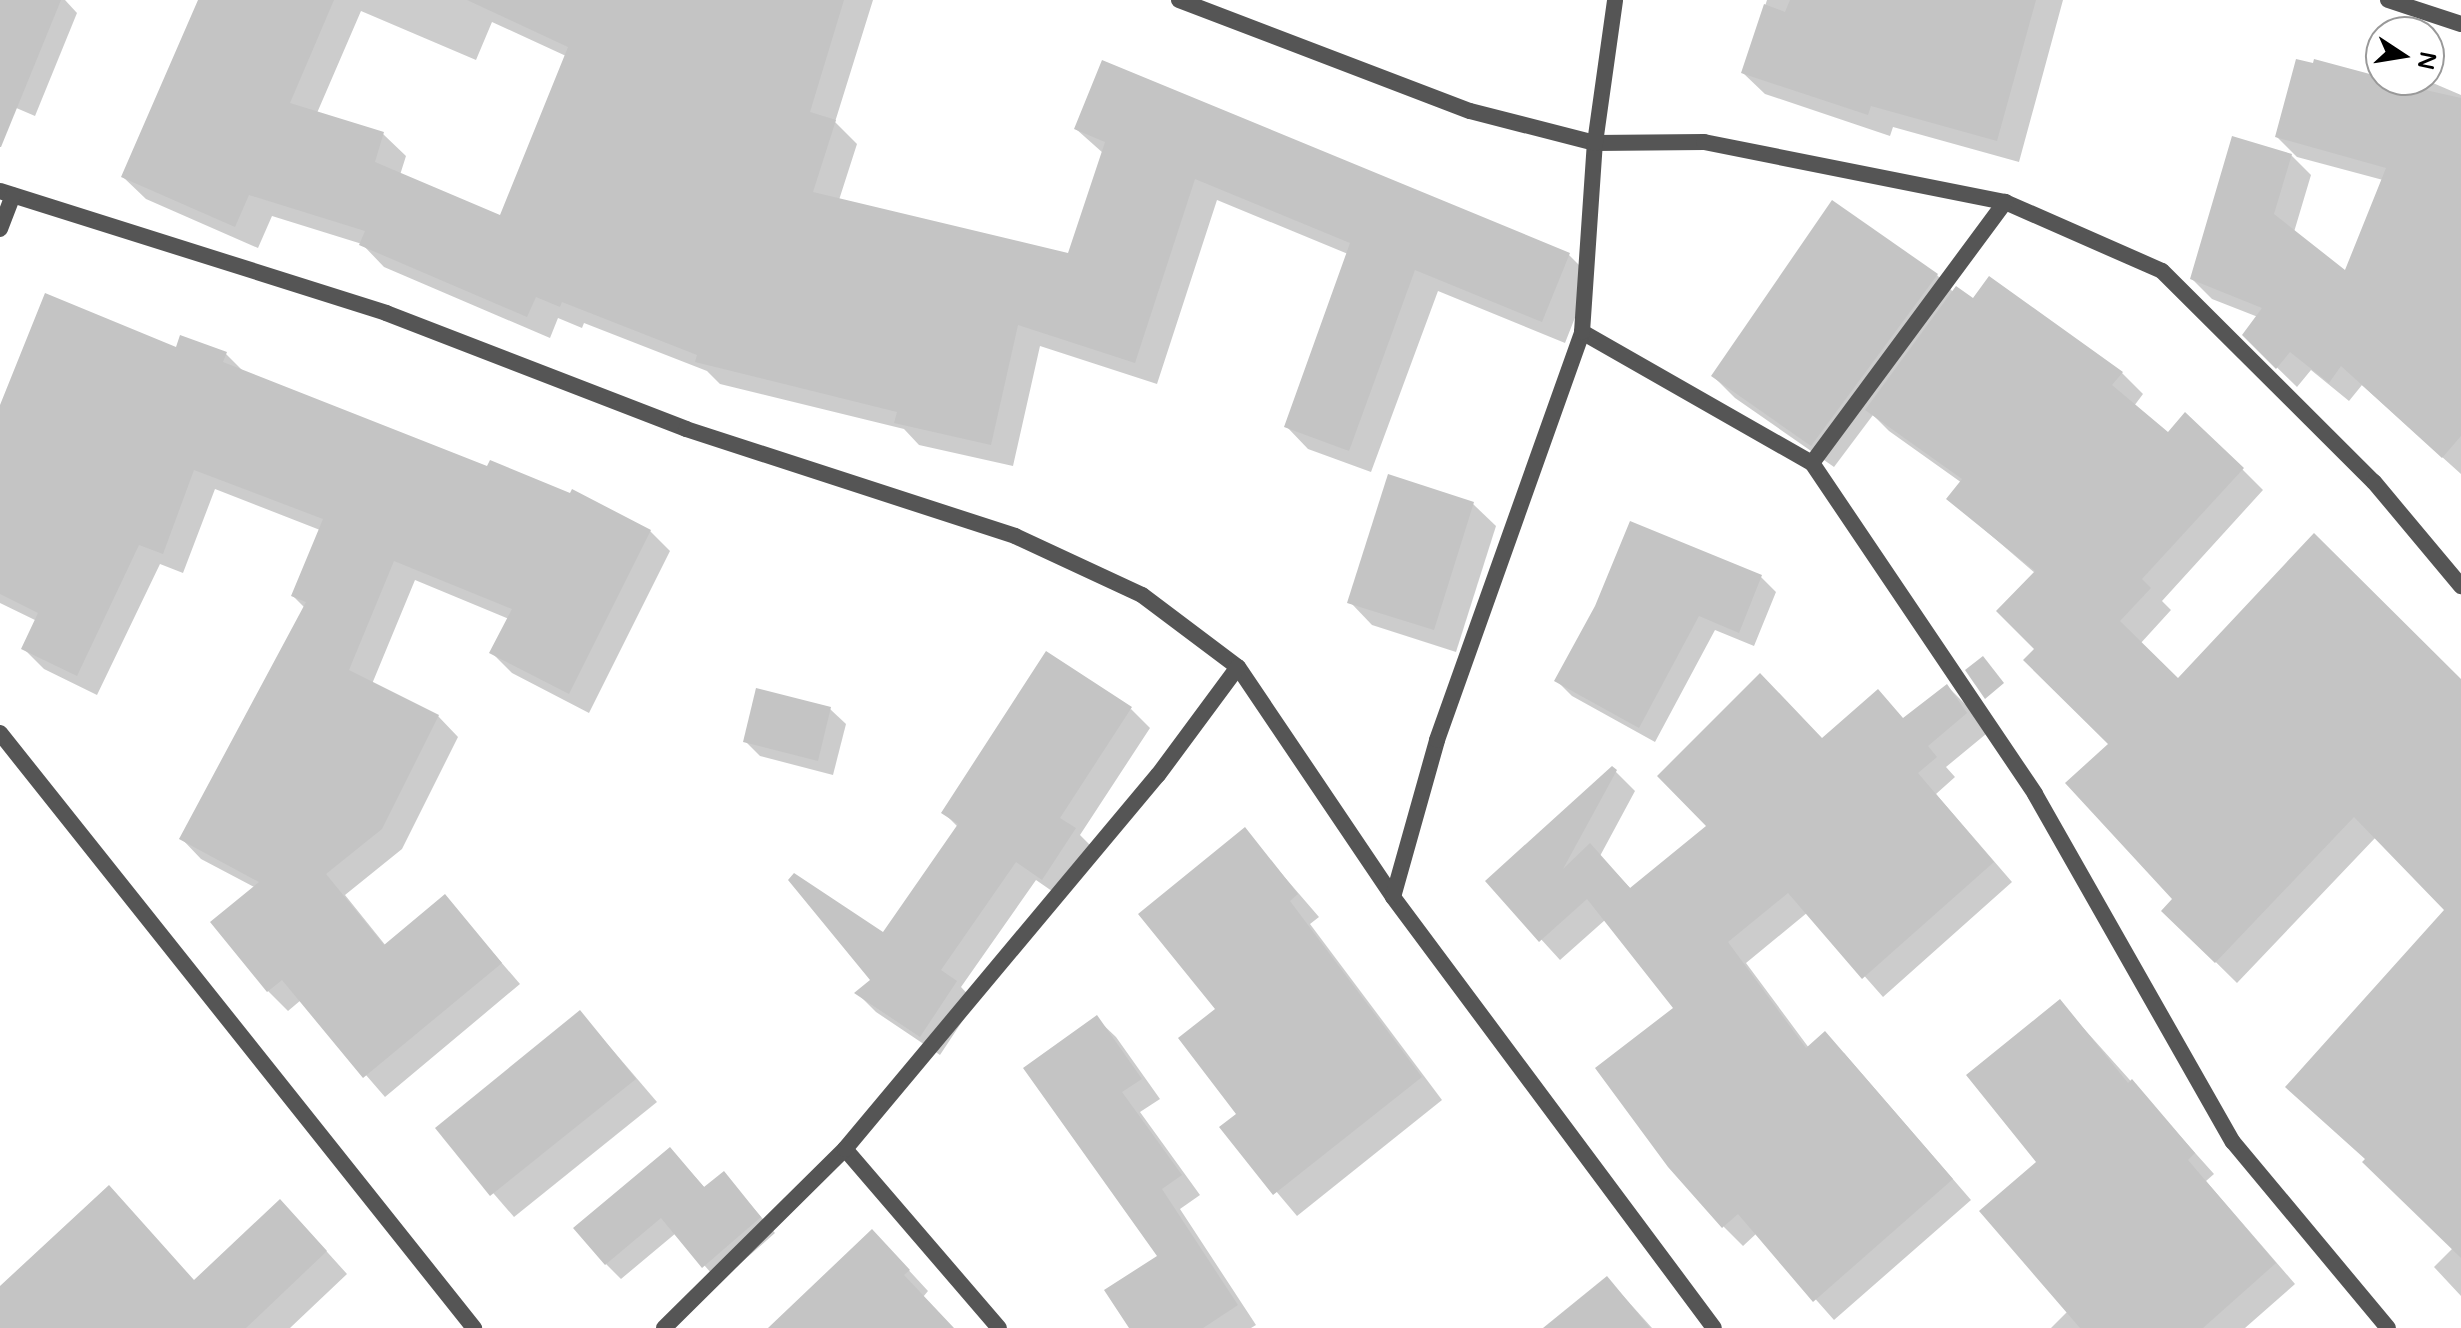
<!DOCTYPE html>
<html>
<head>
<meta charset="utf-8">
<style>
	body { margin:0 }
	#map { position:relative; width:2461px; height:1328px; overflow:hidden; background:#fff; font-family:"Varela Round",sans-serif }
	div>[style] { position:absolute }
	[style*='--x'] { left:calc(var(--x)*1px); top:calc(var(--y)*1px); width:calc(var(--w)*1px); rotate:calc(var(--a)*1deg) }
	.shadow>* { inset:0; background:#0003 }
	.building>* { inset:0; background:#c4c4c4 }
	.minor>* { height:16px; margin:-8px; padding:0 8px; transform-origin:8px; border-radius:8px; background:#555 }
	span { translate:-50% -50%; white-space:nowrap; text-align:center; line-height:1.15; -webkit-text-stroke:6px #fff; paint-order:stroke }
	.north { position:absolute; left:2365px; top:16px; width:80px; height:80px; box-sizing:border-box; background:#fff; border:2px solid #999; border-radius:50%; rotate:102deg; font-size:22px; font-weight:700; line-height:32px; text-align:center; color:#000 }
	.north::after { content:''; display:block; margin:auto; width:28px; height:36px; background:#000; clip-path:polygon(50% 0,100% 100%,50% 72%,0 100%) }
</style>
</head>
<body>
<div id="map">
	<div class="shadow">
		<div style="clip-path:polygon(0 0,65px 0,77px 13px,35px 116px,0 101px)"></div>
		<div style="clip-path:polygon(evenodd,201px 0,873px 0,835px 122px,857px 144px,839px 200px,1070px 256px,1103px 153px,1076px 129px,1569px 255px,1591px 277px,1565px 343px,1438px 291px,1371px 472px,1308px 449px,1286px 426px,1348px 254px,1217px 200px,1157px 384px,1040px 346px,1013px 466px,919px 445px,904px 429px,720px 384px,707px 371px,584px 323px,582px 328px,558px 318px,550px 338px,384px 267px,362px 244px,272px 216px,258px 248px,146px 199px,123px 177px,201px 0,361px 11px,476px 60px,492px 22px,566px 56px,501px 218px,400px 175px,406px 156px,383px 134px,317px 113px,361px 11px)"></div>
		<div style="clip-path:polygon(1767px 0,2063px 0,2019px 162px,1893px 127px,1890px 136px,1765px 94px,1743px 73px)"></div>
		<div style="clip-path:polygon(2381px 79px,2420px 89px,2426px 80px,2461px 95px,2461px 474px,2362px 385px,2349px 401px,2311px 370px,2297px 387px,2244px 335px,2258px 317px,2212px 299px,2192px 279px,2291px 155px,2311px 175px,2294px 232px,2345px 273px,2383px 180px,2297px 157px,2277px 137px)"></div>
		<div style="clip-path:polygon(1937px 275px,1954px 293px,2122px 373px,2143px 394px,2134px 406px,2168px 434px,2242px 469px,2263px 490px,2162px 601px,2171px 610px,2140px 644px,2178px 681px,2461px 681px,2461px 1296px,2434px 1267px,2453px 1248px,2447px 910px,2376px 837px,2237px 983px,2164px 911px,2174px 900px,2110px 744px,2037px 649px,2035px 573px,1949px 499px,1962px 483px,1889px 431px,1873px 415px,1834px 467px,1735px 398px,1713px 376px)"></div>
		<div style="clip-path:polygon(177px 349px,226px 354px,245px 373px,650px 531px,670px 551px,589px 713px,512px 673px,492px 653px,509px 619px,415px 580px,372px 684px,438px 716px,458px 737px,402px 849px,345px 895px,386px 946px,445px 897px,520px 984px,385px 1097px,301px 1000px,288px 1011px,268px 991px,256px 888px,201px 859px,181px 838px,305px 608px,293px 596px,320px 530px,215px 489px,183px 573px,160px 564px,97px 695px,44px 669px,24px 649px,37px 621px,0 603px,0 410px)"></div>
		<div style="clip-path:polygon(1473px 504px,1496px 526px,1456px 652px,1372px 625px,1350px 602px)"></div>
		<div style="clip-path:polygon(1761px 577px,1776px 592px,1754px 646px,1715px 630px,1655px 742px,1572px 696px,1557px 681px)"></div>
		<div style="clip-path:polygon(1947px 686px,1967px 706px,1986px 734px,1946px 767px,1955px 777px,1936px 794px,2012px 882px,1883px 997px,1808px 912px,1746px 963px,1809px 1048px,1844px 1053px,1971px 1200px,1834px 1320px,1757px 1233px,1743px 1246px,1724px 1227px,1676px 1008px,1605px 920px,1560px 960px,1488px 881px,1615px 771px,1635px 791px,1600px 856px,1631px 889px,1823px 740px,1878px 692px,1904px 720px)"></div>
		<div style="clip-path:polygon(830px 709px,846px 724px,833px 775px,760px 756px,745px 741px)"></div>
		<div style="clip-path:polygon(1131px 709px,1150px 728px,1080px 835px,1094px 849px,1062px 898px,1036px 880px,961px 987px,975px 1002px,940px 1055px,876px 1012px,857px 993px,873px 980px,884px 934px,958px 827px,944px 813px)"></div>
		<div style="clip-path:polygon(1244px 830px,1319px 917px,1310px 924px,1442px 1100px,1297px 1216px,1222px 1127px,1238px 1114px,1218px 1009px)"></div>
		<div style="clip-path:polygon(2060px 1002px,2214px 1174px,2206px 1181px,2295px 1284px,2245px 1328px,2051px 1328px,2068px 1311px,2039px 1162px)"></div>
		<div style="clip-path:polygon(580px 1012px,657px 1102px,514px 1217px,437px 1128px)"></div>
		<div style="clip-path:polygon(1096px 1018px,1116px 1037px,1160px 1099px,1140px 1112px,1200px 1195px,1180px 1209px,1256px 1325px,1251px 1328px,1131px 1328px,1160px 1256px)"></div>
		<div style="clip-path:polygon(670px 1149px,705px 1188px,723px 1173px,775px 1233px,719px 1282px,676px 1233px,621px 1279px,606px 1264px)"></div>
		<div style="clip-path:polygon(109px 1188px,195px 1282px,301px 1223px,347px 1274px,290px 1328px,0 1328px,0 1287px)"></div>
		<div style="clip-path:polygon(892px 1252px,928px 1291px,923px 1297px,953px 1328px,771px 1328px)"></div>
		<div style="clip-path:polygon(1607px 1278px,1652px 1328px,1546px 1328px)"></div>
	</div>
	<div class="building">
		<div style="clip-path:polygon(0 0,61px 0,1px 147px,0 147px)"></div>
		<div style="clip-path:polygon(198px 0,334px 0,290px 103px,384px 132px,375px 162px,500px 215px,568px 47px,467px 0,844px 0,810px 112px,836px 120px,813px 192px,1068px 253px,1105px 142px,1074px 129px,1102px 60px,1570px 253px,1542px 322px,1415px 270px,1349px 451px,1284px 427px,1350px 243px,1195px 179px,1135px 363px,1018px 325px,991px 445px,894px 423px,897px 412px,695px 362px,697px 355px,562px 302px,560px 307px,536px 297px,527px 317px,359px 245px,365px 231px,249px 195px,235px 227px,121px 177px)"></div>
		<div style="clip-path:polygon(1790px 0,2036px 0,1997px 141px,1871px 106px,1868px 115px,1741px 73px,1764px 4px,1785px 12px)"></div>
		<div style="clip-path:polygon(2296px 59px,2313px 63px,2314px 59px,2381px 77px,2381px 80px,2461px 98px,2461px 436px,2442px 458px,2341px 366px,2329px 383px,2290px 352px,2276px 369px,2242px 335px,2262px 308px,2190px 279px,2232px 136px,2292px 154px,2274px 214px,2345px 270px,2386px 168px,2275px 137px)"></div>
		<div style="clip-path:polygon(1832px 200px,1938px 274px,1811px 446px,1711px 376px)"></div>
		<div style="clip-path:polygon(1989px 276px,2123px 372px,2112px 385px,2168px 432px,2185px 412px,2244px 468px,2142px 579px,2151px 588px,2120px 621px,2178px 678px,2314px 533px,2461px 679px,2461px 1258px,2362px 1162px,2365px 1159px,2285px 1087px,2444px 910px,2354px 817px,2215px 963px,2161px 911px,2172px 899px,2065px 783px,2108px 744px,2023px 660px,2034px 649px,1996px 611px,2035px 571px,1946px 499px,1962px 479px,1865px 410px,1956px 286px,1973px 298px)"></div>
		<div style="clip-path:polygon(45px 293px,176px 347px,180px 335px,227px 352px,223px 362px,487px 466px,490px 460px,570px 493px,572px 489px,651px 530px,569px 694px,489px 653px,512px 609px,394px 561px,349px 670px,439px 715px,382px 829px,326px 874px,384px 945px,445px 894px,502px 963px,363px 1078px,282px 980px,267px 992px,210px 922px,259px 882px,179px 839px,306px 602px,291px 596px,323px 519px,194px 470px,163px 554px,139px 545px,77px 676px,21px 649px,38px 613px,0 594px,0 405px)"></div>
		<div style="clip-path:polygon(1388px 474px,1474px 502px,1434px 630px,1347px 603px)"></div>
		<div style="clip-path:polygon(1630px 521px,1762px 575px,1739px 633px,1699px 616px,1639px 728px,1554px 681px,1595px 606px)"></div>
		<div style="clip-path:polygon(1046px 651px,1132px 707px,1060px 818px,1076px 828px,1042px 880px,1016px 862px,941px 970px,957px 981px,920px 1037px,854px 993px,870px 980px,788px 880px,794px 873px,883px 932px,958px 824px,941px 813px)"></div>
		<div style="clip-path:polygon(1983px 656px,2004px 683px,1985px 699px,1965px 670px)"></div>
		<div style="clip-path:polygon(1760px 673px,1822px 738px,1878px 689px,1903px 718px,1947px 684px,1967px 713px,1928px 746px,1937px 757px,1918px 773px,1994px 862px,1862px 979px,1788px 893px,1728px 942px,1806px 1048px,1825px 1031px,1953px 1179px,1813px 1302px,1738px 1214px,1722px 1228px,1668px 1167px,1595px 1068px,1673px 1008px,1587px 899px,1539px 942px,1485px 881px,1612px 766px,1617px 770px,1563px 869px,1590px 843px,1630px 888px,1706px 826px,1657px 776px)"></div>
		<div style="clip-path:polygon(756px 688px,831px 707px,818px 761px,743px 742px)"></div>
		<div style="clip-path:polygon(1245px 827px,1298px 894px,1290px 901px,1422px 1077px,1273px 1195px,1219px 1127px,1236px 1114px,1178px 1038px,1215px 1009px,1138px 914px)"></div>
		<div style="clip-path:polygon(2060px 999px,2128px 1083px,2132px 1079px,2195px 1153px,2188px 1160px,2276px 1263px,2203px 1328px,2080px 1328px,1979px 1211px,2036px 1162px,1966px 1075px)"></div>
		<div style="clip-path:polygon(580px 1010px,636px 1079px,490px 1196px,435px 1128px)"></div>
		<div style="clip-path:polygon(1097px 1015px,1142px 1079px,1122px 1092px,1182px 1175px,1162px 1189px,1238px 1305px,1203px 1328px,1129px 1328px,1104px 1290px,1157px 1256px,1023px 1068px)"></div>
		<div style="clip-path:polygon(670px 1147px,704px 1187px,724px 1171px,761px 1217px,702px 1268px,661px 1218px,605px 1265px,573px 1228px)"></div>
		<div style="clip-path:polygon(109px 1185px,194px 1280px,280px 1199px,327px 1251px,246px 1328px,0 1328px,0 1286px)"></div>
		<div style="clip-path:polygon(872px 1229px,910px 1270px,904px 1275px,954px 1328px,768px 1328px)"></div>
		<div style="clip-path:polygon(1607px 1276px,1650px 1328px,1543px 1328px)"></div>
	</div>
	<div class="minor">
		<div style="--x:1179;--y:0;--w:311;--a:20.9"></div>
		<div style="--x:1470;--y:111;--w:129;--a:14.4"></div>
		<div style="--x:1595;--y:143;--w:109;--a:-0.5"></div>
		<div style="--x:1704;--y:142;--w:307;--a:11.3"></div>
		<div style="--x:2005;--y:202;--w:171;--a:23.7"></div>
		<div style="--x:2162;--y:271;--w:299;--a:44.9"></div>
		<div style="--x:2374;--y:482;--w:136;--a:50.1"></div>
		<div style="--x:2388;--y:0;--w:77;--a:18.2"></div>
		<div style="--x:0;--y:191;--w:405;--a:17.5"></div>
		<div style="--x:386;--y:313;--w:322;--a:21.1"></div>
		<div style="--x:686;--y:429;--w:346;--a:18"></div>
		<div style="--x:1015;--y:536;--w:140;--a:24.9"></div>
		<div style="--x:1142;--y:595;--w:120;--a:36.9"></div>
		<div style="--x:1238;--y:667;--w:277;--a:56"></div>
		<div style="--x:1393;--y:897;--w:537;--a:53.32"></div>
		<div style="--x:0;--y:229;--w:36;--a:-69"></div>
		<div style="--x:1582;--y:332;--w:265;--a:29.7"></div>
		<div style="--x:1812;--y:463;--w:399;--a:56"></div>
		<div style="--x:2035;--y:794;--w:400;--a:60.4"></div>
		<div style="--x:2233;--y:1142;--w:242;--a:50.2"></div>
		<div style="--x:1812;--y:463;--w:325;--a:-53.5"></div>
		<div style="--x:0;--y:733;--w:761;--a:51.46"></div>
		<div style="--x:1393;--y:897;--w:163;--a:-74.3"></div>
		<div style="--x:1437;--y:740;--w:433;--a:-70.4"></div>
		<div style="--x:1582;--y:332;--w:189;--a:-86.1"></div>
		<div style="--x:1595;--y:143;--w:144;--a:-82"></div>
		<div style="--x:845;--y:1149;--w:236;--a:49.3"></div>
		<div style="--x:664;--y:1328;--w:255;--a:-44.7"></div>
		<div style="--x:845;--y:1149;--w:488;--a:-50.1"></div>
		<div style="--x:1158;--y:775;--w:134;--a:-53.5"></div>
	</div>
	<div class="north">N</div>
</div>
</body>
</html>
